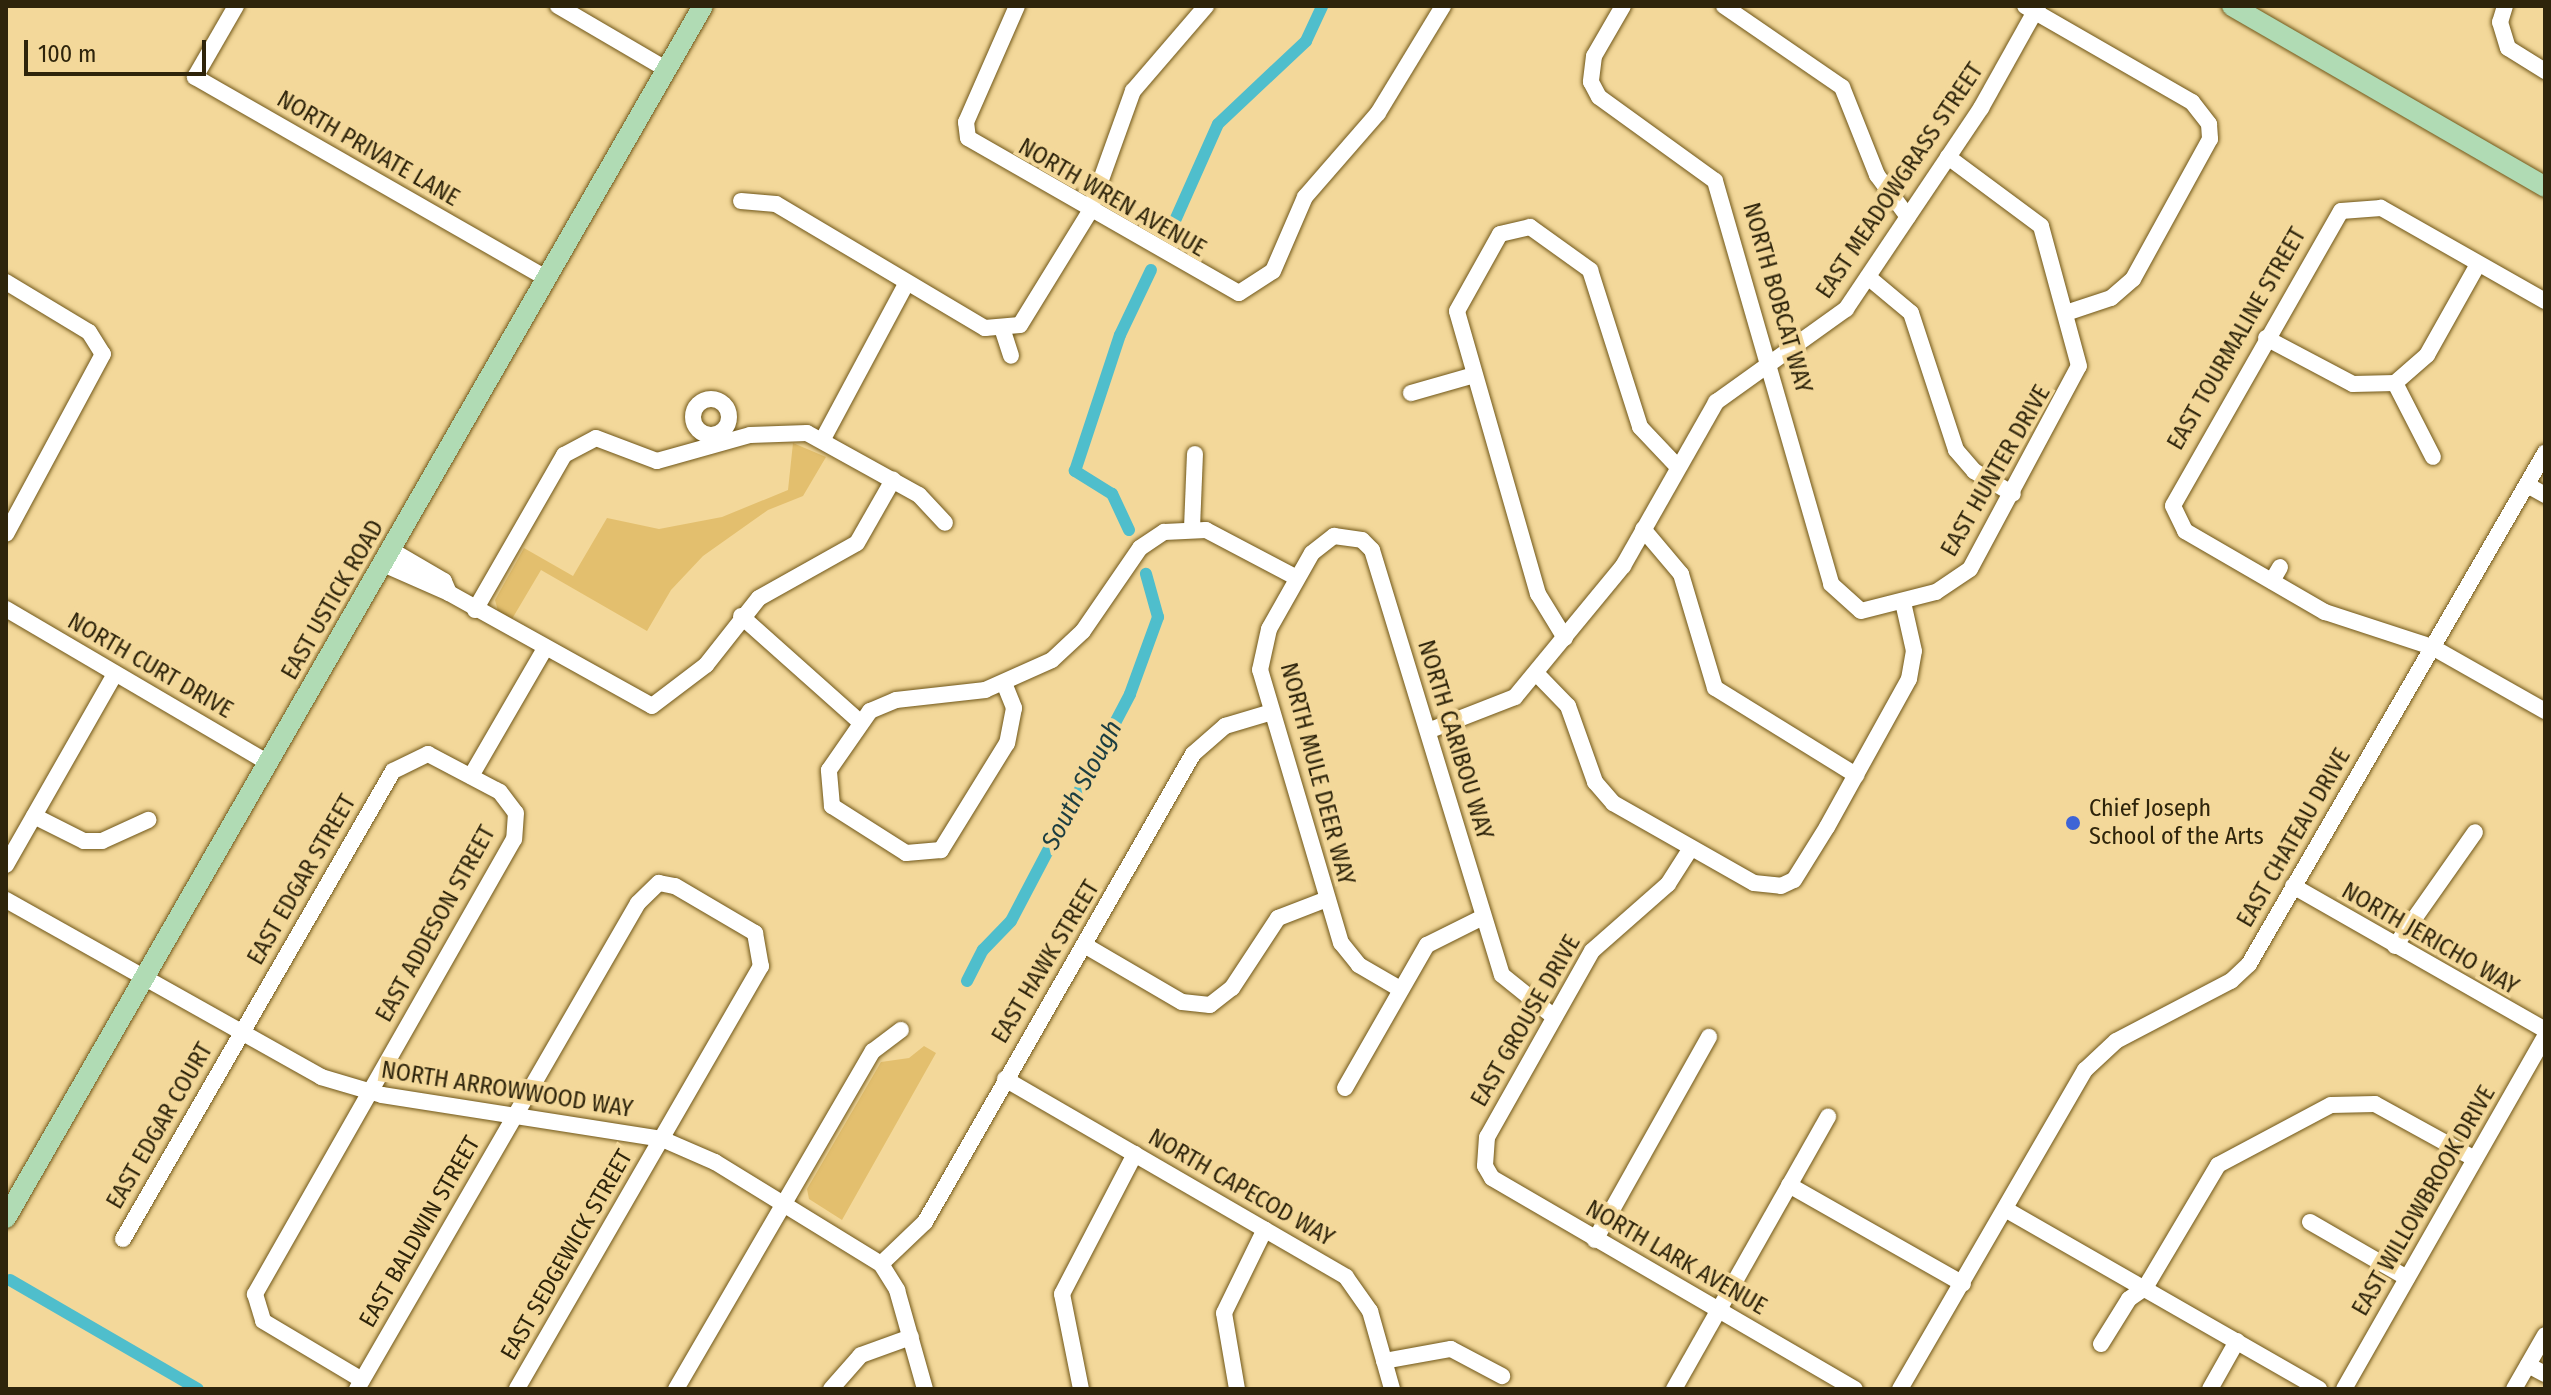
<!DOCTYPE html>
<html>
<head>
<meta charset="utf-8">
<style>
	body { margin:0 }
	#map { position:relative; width:2551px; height:1395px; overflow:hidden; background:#f3d89a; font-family:"Fira Sans Condensed",sans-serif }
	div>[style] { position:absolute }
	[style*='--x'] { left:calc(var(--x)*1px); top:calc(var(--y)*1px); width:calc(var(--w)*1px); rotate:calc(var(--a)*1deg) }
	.green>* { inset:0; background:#e3bf6e }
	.canal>* { height:12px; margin:-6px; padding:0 6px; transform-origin:6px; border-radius:6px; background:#4fbecc }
	.roads { filter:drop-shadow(0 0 2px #705719) drop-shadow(0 0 2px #705719) }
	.minor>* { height:16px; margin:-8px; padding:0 8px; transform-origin:8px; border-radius:8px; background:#fff }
	.minor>.ring { margin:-8px; padding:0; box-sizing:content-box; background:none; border:16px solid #fff; border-radius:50% }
	.major>* { height:20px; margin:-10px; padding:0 10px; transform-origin:10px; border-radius:10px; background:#b0dbb4 }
	.dots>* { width:22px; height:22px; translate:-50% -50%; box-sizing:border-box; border:4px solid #f3d89a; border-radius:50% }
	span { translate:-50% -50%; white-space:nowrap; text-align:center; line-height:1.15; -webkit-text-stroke:8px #f3d89a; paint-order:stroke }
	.street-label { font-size:24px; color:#2e240b }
	.poi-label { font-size:24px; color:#2e240b }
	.left { translate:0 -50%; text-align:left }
	.water-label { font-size:26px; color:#1b3d41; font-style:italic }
	.frame { position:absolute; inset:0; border:8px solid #2e240b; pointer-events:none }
	.scale { position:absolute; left:24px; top:40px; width:182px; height:36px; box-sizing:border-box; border:4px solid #2e240b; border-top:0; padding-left:10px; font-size:24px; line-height:28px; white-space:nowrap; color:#2e240b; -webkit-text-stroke:6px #f3d89a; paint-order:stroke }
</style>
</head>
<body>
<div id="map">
	<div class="green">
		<div style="clip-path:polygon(793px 443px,826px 457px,803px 496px,768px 510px,703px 556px,671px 590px,647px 631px,541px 570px,512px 619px,498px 611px,495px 600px,524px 548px,573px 576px,607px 518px,659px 529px,722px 517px,788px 490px)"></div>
		<div style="clip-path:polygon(924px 1046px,936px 1053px,842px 1220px,809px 1199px,807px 1189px,881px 1062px,909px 1058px)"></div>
	</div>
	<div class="canal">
		<div style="--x:1169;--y:234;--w:120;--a:-66"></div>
		<div style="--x:1218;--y:124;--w:121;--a:-43.3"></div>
		<div style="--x:1306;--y:41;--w:38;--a:-65"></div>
		<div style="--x:1129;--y:530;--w:40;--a:-115"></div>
		<div style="--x:1112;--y:494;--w:44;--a:-148.1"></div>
		<div style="--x:1075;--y:471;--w:143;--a:-71.7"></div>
		<div style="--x:1120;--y:335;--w:72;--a:-64.5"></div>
		<div style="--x:967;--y:981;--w:35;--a:-63"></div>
		<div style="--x:983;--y:950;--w:40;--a:-46"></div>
		<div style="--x:1011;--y:921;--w:256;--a:-62.3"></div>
		<div style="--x:1130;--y:694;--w:82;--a:-70"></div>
		<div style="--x:1158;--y:617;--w:45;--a:-105.6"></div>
		<div style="--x:10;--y:1280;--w:217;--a:30.1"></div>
	</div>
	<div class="roads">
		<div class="minor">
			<div style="--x:236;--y:6;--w:82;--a:120"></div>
			<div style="--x:195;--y:77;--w:406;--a:29.8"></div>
			<div style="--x:558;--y:6;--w:125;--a:30.3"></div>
			<div style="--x:1017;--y:6;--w:127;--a:113.7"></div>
			<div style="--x:966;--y:122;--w:16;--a:83"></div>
			<div style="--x:968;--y:138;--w:312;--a:29.8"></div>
			<div style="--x:1239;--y:293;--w:40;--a:-32.9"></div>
			<div style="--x:1273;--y:271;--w:81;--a:-66.6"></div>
			<div style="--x:1305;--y:197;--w:111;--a:-49"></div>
			<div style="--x:1378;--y:113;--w:125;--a:-58.7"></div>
			<div style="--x:1623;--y:6;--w:58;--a:120.1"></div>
			<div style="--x:1594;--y:56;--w:26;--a:97"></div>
			<div style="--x:1591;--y:82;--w:17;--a:62"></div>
			<div style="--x:1599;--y:97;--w:143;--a:35.9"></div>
			<div style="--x:1715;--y:181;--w:419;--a:73.9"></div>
			<div style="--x:1831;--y:584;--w:40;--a:42"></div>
			<div style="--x:1861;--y:611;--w:77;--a:-14.2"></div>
			<div style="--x:1936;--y:592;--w:41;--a:-34.1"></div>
			<div style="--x:1970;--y:569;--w:230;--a:-61.8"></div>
			<div style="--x:2079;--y:366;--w:145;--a:-105.2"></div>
			<div style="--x:2041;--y:226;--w:116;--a:-143.4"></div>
			<div style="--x:1724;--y:6;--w:143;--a:34.5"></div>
			<div style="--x:1842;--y:87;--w:95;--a:68.3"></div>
			<div style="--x:1877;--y:175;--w:52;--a:53.6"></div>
			<div style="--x:2025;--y:6;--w:193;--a:29.9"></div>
			<div style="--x:2192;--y:102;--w:28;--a:52"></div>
			<div style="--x:2209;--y:124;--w:15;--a:86"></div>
			<div style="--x:2210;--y:139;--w:160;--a:118.8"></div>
			<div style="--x:2133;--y:279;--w:29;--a:139"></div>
			<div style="--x:2111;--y:298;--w:44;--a:161.6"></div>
			<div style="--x:2505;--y:6;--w:17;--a:107"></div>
			<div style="--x:2500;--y:22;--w:27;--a:73"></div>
			<div style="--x:2508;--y:48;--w:44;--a:31.9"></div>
			<div style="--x:741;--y:201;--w:35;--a:5"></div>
			<div style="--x:776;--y:204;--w:243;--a:30.7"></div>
			<div style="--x:985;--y:328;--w:35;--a:-5"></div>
			<div style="--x:1020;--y:325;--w:132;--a:-58.4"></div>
			<div style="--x:1089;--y:213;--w:130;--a:-70.2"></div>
			<div style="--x:1133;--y:91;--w:112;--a:-49.3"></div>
			<div style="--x:1868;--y:277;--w:56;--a:39.9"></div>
			<div style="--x:1911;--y:313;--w:144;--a:71.8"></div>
			<div style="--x:1956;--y:450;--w:28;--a:49"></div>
			<div style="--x:1974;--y:471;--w:45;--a:30.5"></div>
			<div style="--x:6;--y:282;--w:97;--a:31.1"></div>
			<div style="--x:89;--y:332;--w:26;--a:58"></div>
			<div style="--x:103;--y:354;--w:204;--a:118.3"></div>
			<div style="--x:2545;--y:301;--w:189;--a:-150.4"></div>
			<div style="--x:2381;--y:208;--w:40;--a:175.7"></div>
			<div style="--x:2341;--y:211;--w:339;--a:119.7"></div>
			<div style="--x:2173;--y:506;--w:28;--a:64"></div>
			<div style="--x:2185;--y:531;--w:162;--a:30.1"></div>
			<div style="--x:2325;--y:612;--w:113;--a:18.1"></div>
			<div style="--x:2432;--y:647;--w:130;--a:29.5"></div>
			<div style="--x:1003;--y:331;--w:26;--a:72"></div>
			<div style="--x:2266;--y:338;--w:98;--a:27.9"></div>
			<div style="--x:2353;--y:384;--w:42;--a:-1.4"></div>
			<div style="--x:2395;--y:383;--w:43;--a:-41.2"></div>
			<div style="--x:2427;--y:355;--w:104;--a:-60.7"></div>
			<div style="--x:2395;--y:383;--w:83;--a:62.8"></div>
			<div style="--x:1411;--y:393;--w:66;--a:-15.9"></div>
			<div class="ring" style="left:693px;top:399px;width:20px;height:20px"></div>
			<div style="--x:823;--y:439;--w:176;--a:-61.8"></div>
			<div style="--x:2527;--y:485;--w:21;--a:29"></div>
			<div style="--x:1192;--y:528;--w:74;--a:-87.7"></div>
			<div style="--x:1643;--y:529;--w:59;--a:49.8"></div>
			<div style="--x:1681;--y:574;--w:119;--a:73.4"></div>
			<div style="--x:1715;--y:688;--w:166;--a:31.7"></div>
			<div style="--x:383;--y:564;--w:72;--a:23.7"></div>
			<div style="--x:449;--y:593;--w:13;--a:-113"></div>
			<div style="--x:444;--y:581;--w:61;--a:-149.7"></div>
			<div style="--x:2272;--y:581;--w:16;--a:-60"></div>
			<div style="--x:449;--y:593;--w:232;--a:29.1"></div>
			<div style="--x:652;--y:706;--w:68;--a:-37.2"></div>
			<div style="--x:706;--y:665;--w:85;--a:-51.7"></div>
			<div style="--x:759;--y:598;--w:112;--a:-29.3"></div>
			<div style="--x:857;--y:543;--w:73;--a:-60.3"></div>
			<div style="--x:6;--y:609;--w:305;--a:30.4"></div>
			<div style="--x:475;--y:610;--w:179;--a:-60.1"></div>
			<div style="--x:564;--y:455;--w:36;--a:-28"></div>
			<div style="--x:596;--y:438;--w:65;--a:20.7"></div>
			<div style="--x:657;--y:461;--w:97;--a:-15.6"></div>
			<div style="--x:750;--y:435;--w:57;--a:-2"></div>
			<div style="--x:807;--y:433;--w:128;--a:29"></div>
			<div style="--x:919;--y:495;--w:38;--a:47"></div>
			<div style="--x:741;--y:616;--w:158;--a:41.7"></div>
			<div style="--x:1565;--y:638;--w:52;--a:-121.5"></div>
			<div style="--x:1538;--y:594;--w:294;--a:-106"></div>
			<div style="--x:1457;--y:311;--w:88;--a:-60.8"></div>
			<div style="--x:1500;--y:234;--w:31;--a:-13"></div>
			<div style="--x:1530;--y:227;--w:74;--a:35.6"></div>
			<div style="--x:1590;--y:270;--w:165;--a:72.3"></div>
			<div style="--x:1640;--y:427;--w:55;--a:46.5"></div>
			<div style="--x:1536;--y:673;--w:46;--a:45.9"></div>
			<div style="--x:1568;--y:706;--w:81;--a:70.4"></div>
			<div style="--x:1595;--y:782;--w:28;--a:49"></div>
			<div style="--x:1613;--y:803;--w:162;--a:29.6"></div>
			<div style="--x:1754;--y:883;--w:27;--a:6"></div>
			<div style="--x:1781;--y:886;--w:14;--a:-25"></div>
			<div style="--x:1794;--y:880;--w:62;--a:-58.1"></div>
			<div style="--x:1827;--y:827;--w:169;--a:-61"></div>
			<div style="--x:1909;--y:679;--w:28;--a:-80"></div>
			<div style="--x:1914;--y:651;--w:50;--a:-102.7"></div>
			<div style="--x:1004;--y:683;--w:27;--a:68"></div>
			<div style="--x:1014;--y:708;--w:36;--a:101"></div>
			<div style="--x:1007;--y:743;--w:126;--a:121.7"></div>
			<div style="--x:941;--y:850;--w:35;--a:175"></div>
			<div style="--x:906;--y:853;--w:88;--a:-147.6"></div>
			<div style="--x:832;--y:806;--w:36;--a:-95"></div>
			<div style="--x:829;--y:770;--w:72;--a:-55.2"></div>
			<div style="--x:870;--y:711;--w:28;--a:-23"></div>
			<div style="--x:896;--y:700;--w:90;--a:-6.4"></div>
			<div style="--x:985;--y:690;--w:73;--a:-24.1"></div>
			<div style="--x:1052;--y:660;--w:42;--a:-43.1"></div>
			<div style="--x:1083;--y:631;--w:101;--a:-55.5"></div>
			<div style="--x:1140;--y:548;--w:29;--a:-34"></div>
			<div style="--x:1164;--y:532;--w:42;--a:-2.7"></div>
			<div style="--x:1206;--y:530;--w:103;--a:27.8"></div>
			<div style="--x:1428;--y:731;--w:93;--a:-21.3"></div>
			<div style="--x:1515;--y:697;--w:170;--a:-50.5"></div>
			<div style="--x:1623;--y:566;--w:189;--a:-60.4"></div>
			<div style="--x:1716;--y:402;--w:160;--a:-35.6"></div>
			<div style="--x:1846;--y:309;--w:242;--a:-56.1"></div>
			<div style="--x:1981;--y:108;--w:117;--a:-60.8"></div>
			<div style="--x:471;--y:776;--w:146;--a:-59.9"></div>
			<div style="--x:34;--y:816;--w:56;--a:26.6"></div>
			<div style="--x:84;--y:841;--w:18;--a:0"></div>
			<div style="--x:102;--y:841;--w:51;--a:-24.5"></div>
			<div style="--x:1691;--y:848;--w:43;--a:122.6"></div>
			<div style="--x:1668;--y:884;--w:101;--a:138.6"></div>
			<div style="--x:1592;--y:951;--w:214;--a:119.4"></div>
			<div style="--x:1487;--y:1137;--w:29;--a:94"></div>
			<div style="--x:1485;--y:1166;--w:14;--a:60"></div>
			<div style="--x:1492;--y:1178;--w:420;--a:30.2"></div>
			<div style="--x:6;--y:865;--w:220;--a:-60.3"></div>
			<div style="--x:2293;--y:886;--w:290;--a:29.7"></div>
			<div style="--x:6;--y:900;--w:361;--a:29.3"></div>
			<div style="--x:321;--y:1077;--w:64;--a:16.4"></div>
			<div style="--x:382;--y:1095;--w:283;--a:8.9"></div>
			<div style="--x:662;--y:1139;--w:58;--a:23.5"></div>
			<div style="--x:715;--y:1162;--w:195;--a:31.6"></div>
			<div style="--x:881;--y:1264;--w:31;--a:58"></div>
			<div style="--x:897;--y:1290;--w:103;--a:74.2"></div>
			<div style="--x:1086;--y:946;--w:111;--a:30.3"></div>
			<div style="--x:1182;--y:1002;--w:28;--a:6"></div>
			<div style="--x:1210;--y:1005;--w:28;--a:-38"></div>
			<div style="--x:1232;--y:988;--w:84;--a:-56.7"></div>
			<div style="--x:1278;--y:918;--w:53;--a:-21.2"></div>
			<div style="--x:2395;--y:946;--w:139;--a:-54.9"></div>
			<div style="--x:1400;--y:989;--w:48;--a:-149.7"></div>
			<div style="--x:1359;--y:965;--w:28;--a:-129"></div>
			<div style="--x:1341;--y:943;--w:285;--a:-106.5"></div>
			<div style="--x:1260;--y:670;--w:42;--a:-77.6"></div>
			<div style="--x:1269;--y:629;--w:87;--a:-60.5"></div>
			<div style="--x:1312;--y:553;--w:28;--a:-38"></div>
			<div style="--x:1334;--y:536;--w:28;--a:8"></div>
			<div style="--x:1362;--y:540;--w:14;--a:45"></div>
			<div style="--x:1372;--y:550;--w:444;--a:73"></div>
			<div style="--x:1502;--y:975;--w:67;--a:38.9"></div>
			<div style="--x:1005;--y:1079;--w:394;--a:30.1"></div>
			<div style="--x:1346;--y:1277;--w:42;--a:54.8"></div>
			<div style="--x:1370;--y:1311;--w:81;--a:74.2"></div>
			<div style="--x:1345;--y:1088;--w:165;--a:-60.2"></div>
			<div style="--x:1427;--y:945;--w:63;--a:-26.6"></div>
			<div style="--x:1789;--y:1185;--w:200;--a:29.6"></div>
			<div style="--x:2005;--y:1209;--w:362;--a:29.8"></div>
			<div style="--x:2310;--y:1222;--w:112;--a:30"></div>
			<div style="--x:123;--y:1239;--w:540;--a:-60.02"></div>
			<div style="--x:393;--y:771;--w:39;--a:-26"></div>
			<div style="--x:428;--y:754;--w:81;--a:27.8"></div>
			<div style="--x:500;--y:792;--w:26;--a:53"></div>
			<div style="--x:516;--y:813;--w:26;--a:94"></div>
			<div style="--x:514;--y:839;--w:524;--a:119.65"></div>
			<div style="--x:255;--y:1294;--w:28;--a:73"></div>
			<div style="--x:263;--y:1321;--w:115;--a:30.8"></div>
			<div style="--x:1595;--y:1240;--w:233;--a:-60.7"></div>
			<div style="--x:881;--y:1264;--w:61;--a:-43.7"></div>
			<div style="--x:925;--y:1222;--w:539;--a:-60.2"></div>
			<div style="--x:1193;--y:754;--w:43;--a:-41.2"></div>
			<div style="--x:1225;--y:726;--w:49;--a:-16.6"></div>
			<div style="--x:2101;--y:1344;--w:53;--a:-58.1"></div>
			<div style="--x:2129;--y:1299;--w:19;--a:-35"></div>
			<div style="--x:2145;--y:1288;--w:143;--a:-59.3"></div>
			<div style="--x:2218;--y:1165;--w:128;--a:-28"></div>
			<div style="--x:2331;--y:1105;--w:44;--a:-1.3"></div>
			<div style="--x:2375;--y:1104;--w:114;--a:28.8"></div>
			<div style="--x:1384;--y:1361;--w:68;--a:-10.2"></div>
			<div style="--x:1451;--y:1349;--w:58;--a:27.9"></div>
			<div style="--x:2528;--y:1365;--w:19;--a:28"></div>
			<div style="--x:357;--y:1389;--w:561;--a:-59.96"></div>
			<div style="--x:638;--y:903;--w:29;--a:-44"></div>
			<div style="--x:659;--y:883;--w:16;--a:11"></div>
			<div style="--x:675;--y:886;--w:93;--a:30.4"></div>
			<div style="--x:755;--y:933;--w:34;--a:80"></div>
			<div style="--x:761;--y:966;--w:488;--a:120"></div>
			<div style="--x:676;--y:1389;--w:391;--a:-59.8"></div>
			<div style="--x:873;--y:1051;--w:35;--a:-37"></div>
			<div style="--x:831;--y:1389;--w:45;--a:-48.6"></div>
			<div style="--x:861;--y:1355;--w:53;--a:-19.8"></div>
			<div style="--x:1081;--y:1389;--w:97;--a:-101.3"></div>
			<div style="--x:1062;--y:1294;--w:158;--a:-62.5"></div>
			<div style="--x:1237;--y:1389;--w:77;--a:-99.7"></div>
			<div style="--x:1224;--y:1313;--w:93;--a:-64"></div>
			<div style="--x:1674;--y:1389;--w:313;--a:-60.5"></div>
			<div style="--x:1900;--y:1389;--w:369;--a:-59.9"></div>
			<div style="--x:2085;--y:1070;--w:42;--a:-43.1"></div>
			<div style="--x:2116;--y:1041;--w:130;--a:-27.6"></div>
			<div style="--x:2231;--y:981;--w:25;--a:-43"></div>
			<div style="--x:2249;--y:964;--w:591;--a:-59.92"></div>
			<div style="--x:2210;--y:1389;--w:55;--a:-60.6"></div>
			<div style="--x:2344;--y:1389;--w:406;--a:-60.3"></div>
			<div style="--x:2514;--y:1389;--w:62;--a:-60.1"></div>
		</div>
		<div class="major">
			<div style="--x:2232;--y:6;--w:362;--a:30"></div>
			<div style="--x:6;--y:1218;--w:1398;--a:-60.1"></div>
		</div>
	</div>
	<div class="dots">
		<div style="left:2073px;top:823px;background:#3e64d6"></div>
	</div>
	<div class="street-label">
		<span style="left:368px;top:149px;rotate:30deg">NORTH PRIVATE LANE</span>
		<span style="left:1900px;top:181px;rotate:-56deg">EAST MEADOWGRASS STREET</span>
		<span style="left:1112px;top:198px;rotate:30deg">NORTH WREN AVENUE</span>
		<span style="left:1777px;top:298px;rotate:74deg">NORTH BOBCAT WAY</span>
		<span style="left:2237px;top:339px;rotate:-60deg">EAST TOURMALINE STREET</span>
		<span style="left:1996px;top:471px;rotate:-60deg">EAST HUNTER DRIVE</span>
		<span style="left:333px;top:600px;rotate:-60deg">EAST USTICK ROAD</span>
		<span style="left:150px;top:666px;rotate:30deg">NORTH CURT DRIVE</span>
		<span style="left:1455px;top:740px;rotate:73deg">NORTH CARIBOU WAY</span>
		<span style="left:1317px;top:774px;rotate:75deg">NORTH MULE DEER WAY</span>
		<span style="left:2294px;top:838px;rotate:-60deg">EAST CHATEAU DRIVE</span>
		<span style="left:302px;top:880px;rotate:-60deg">EAST EDGAR STREET</span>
		<span style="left:436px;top:924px;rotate:-61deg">EAST ADDESON STREET</span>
		<span style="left:2430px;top:939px;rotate:30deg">NORTH JERICHO WAY</span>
		<span style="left:1046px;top:962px;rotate:-59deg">EAST HAWK STREET</span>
		<span style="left:1526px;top:1021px;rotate:-60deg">EAST GROUSE DRIVE</span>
		<span style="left:507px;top:1090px;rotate:9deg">NORTH ARROWWOOD WAY</span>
		<span style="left:160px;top:1126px;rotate:-60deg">EAST EDGAR COURT</span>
		<span style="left:1241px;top:1188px;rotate:30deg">NORTH CAPECOD WAY</span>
		<span style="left:2424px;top:1201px;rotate:-60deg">EAST WILLOWBROOK DRIVE</span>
		<span style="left:420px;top:1232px;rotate:-60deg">EAST BALDWIN STREET</span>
		<span style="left:567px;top:1255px;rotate:-60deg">EAST SEDGEWICK STREET</span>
		<span style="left:1676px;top:1258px;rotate:30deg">NORTH LARK AVENUE</span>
	</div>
	<div class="poi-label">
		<span class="left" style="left:2089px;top:823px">Chief Joseph<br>School of the Arts</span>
	</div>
	<div class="water-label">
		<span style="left:1082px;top:785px;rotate:-62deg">South Slough</span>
	</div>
	<div class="frame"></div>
	<div class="scale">100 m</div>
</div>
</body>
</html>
